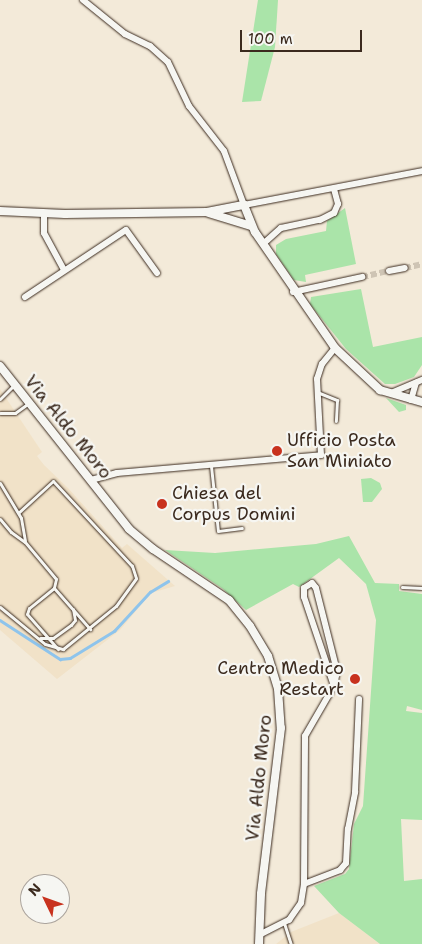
<!DOCTYPE html>
<html>
<head>
<meta charset="utf-8">
<style>
	body { margin:0 }
	#map { position:relative; width:422px; height:944px; overflow:hidden; background:#f3ead9; font-family:"Shantell Sans",sans-serif }
	div>[style] { position:absolute }
	[style*='--x'] { left:calc(var(--x)*1px); top:calc(var(--y)*1px); width:calc(var(--w)*1px); rotate:calc(var(--a)*1deg) }
	.built>* { inset:0; background:#f1e2c8 }
	.green>* { inset:0; background:#aae4a9 }
	.stream>* { height:2.5px; margin:-1.25px; padding:0 1.25px; transform-origin:1.25px; border-radius:1.25px; background:#8ec4ec }
	.minor-tunnel>* { height:6px; margin-top:-3px; transform-origin:0; background:repeating-linear-gradient(90deg,#cec4b4 0 6px,transparent 0 9px) }
	.roads { filter:drop-shadow(0 0 1px #3b2a1e) drop-shadow(0 0 1px #3b2a1e) }
	.service>* { height:3px; margin:-1.5px; padding:0 1.5px; transform-origin:1.5px; border-radius:1.5px; background:#f6f6f2 }
	.minor>* { height:6px; margin:-3px; padding:0 3px; transform-origin:3px; border-radius:3px; background:#f6f6f2 }
	.tertiary>* { height:8px; margin:-4px; padding:0 4px; transform-origin:4px; border-radius:4px; background:#f6f6f2 }
	.dots>* { width:14px; height:14px; translate:-50% -50%; box-sizing:border-box; border:2px solid #f6f6f2; border-radius:50% }
	span { translate:-50% -50%; white-space:nowrap; text-align:center; line-height:1.15; -webkit-text-stroke:4.5px #f6f6f2; paint-order:stroke }
	.street-label { font-size:18px; color:#3b2a1e }
	.poi-label { font-size:18px; color:#3b2a1e }
	.left { translate:0 -50%; text-align:left }
	.right { translate:-100% -50%; text-align:right }
	.north { position:absolute; left:20px; top:874px; width:50px; height:50px; box-sizing:border-box; background:#f6f6f2; border:1px solid #aba49d; border-radius:50%; rotate:312deg; font-size:14px; font-weight:700; line-height:20px; text-align:center; color:#3b2a1e }
	.north::after { content:''; display:block; margin:auto; width:18px; height:22px; background:#c8321e; clip-path:polygon(50% 0,100% 100%,50% 72%,0 100%) }
	.scale { position:absolute; left:240px; top:30px; width:122px; height:22px; box-sizing:border-box; border:2px solid #3b2a1e; border-top:0; padding-left:6px; font-size:15px; line-height:18px; white-space:nowrap; color:#3b2a1e; -webkit-text-stroke:4px #f6f6f2; paint-order:stroke }
</style>
</head>
<body>
<div id="map">
	<div class="built">
		<div style="clip-path:polygon(0 389px,42px 452px,37px 456px,44px 465px,68px 488px,122px 548px,127px 544px,175px 586px,151px 593px,120px 630px,57px 679px,0 630px)"></div>
		<div style="clip-path:polygon(339px 913px,380px 944px,276px 944px,291px 932px)"></div>
	</div>
	<div class="green">
		<div style="clip-path:polygon(258px 0,278px 0,275px 47px,261px 101px,242px 102px)"></div>
		<div style="clip-path:polygon(345px 208px,356px 264px,305px 275px,306px 282px,294px 280px,276px 254px,276px 245px,286px 239px,326px 231px,327px 221px)"></div>
		<div style="clip-path:polygon(361px 289px,373px 347px,422px 337px,422px 365px,414px 377px,395px 384px,385px 384px,346px 349px,310px 304px,311px 297px)"></div>
		<div style="clip-path:polygon(386px 398px,406px 405px,406px 410px,399px 412px)"></div>
		<div style="clip-path:polygon(371px 478px,380px 483px,382px 489px,372px 502px,363px 502px,361px 479px)"></div>
		<div style="clip-path:polygon(349px 536px,375px 583px,399px 584px,399px 591px,422px 594px,422px 710px,407px 706px,406px 711px,422px 713px,422px 820px,401px 819px,404px 881px,422px 879px,422px 944px,380px 944px,339px 913px,314px 886px,345px 874px,349px 869px,354px 824px,363px 806px,376px 620px,366px 584px,339px 558px,299px 587px,293px 584px,246px 610px,223px 589px,165px 550px,215px 553px,316px 544px)"></div>
	</div>
	<div class="stream">
		<div style="--x:0;--y:620;--w:72;--a:33"></div>
		<div style="--x:60;--y:659;--w:10;--a:-6"></div>
		<div style="--x:70;--y:658;--w:52;--a:-31.5"></div>
		<div style="--x:114;--y:631;--w:53;--a:-47.3"></div>
		<div style="--x:150;--y:592;--w:21;--a:-31"></div>
	</div>
	<div class="minor-tunnel">
		<div style="--x:405;--y:268;--w:17;--a:-13"></div>
		<div style="--x:362;--y:277;--w:28;--a:-13"></div>
	</div>
	<div class="roads">
		<div class="service">
			<div style="--x:317;--y:392;--w:22;--a:22"></div>
			<div style="--x:337;--y:400;--w:21;--a:93"></div>
			<div style="--x:0;--y:399;--w:20;--a:-45"></div>
			<div style="--x:0;--y:413;--w:15;--a:0"></div>
			<div style="--x:15;--y:413;--w:17;--a:-36"></div>
			<div style="--x:211;--y:466;--w:65;--a:83.9"></div>
			<div style="--x:218;--y:531;--w:24;--a:-7"></div>
			<div style="--x:0;--y:483;--w:41;--a:59"></div>
			<div style="--x:21;--y:518;--w:23;--a:80"></div>
			<div style="--x:0;--y:519;--w:17;--a:50"></div>
			<div style="--x:11;--y:532;--w:17;--a:36"></div>
			<div style="--x:25;--y:542;--w:48;--a:50"></div>
			<div style="--x:56;--y:579;--w:9;--a:103"></div>
			<div style="--x:54;--y:588;--w:32;--a:141"></div>
			<div style="--x:29;--y:608;--w:6;--a:108"></div>
			<div style="--x:27;--y:614;--w:47;--a:48.5"></div>
			<div style="--x:402;--y:587;--w:20;--a:3"></div>
			<div style="--x:54;--y:588;--w:55;--a:48.7"></div>
			<div style="--x:0;--y:607;--w:58;--a:39.4"></div>
			<div style="--x:45;--y:644;--w:19;--a:16"></div>
			<div style="--x:63;--y:649;--w:68;--a:-39.1"></div>
			<div style="--x:116;--y:606;--w:34;--a:-54"></div>
			<div style="--x:136;--y:578;--w:13;--a:-108"></div>
			<div style="--x:132;--y:566;--w:116;--a:-132.9"></div>
			<div style="--x:53;--y:481;--w:46;--a:137.6"></div>
			<div style="--x:40;--y:638;--w:13;--a:0"></div>
			<div style="--x:53;--y:638;--w:22;--a:-36"></div>
			<div style="--x:71;--y:625;--w:6;--a:-51"></div>
			<div style="--x:75;--y:620;--w:11;--a:-100"></div>
			<div style="--x:284;--y:923;--w:22;--a:72"></div>
		</div>
		<div class="minor">
			<div style="--x:83;--y:0;--w:54;--a:39"></div>
			<div style="--x:125;--y:34;--w:28;--a:26"></div>
			<div style="--x:150;--y:46;--w:24;--a:42"></div>
			<div style="--x:168;--y:62;--w:49;--a:64.5"></div>
			<div style="--x:189;--y:106;--w:57;--a:52.1"></div>
			<div style="--x:224;--y:151;--w:58;--a:69.7"></div>
			<div style="--x:244;--y:205;--w:181;--a:-10.8"></div>
			<div style="--x:44;--y:213;--w:20;--a:90"></div>
			<div style="--x:44;--y:233;--w:42;--a:61.6"></div>
			<div style="--x:263;--y:244;--w:24;--a:-42"></div>
			<div style="--x:281;--y:228;--w:40;--a:-12"></div>
			<div style="--x:320;--y:220;--w:16;--a:-27"></div>
			<div style="--x:334;--y:213;--w:10;--a:-66"></div>
			<div style="--x:338;--y:204;--w:16;--a:-105"></div>
			<div style="--x:389;--y:271;--w:16;--a:-11"></div>
			<div style="--x:293;--y:292;--w:71;--a:-12.3"></div>
			<div style="--x:25;--y:297;--w:121;--a:-33.6"></div>
			<div style="--x:126;--y:230;--w:53;--a:54.2"></div>
			<div style="--x:391;--y:393;--w:34;--a:-23"></div>
			<div style="--x:411;--y:400;--w:18;--a:-74"></div>
			<div style="--x:91;--y:480;--w:27;--a:-15"></div>
			<div style="--x:117;--y:473;--w:205;--a:-5"></div>
			<div style="--x:321;--y:455;--w:76;--a:-93"></div>
			<div style="--x:317;--y:379;--w:16;--a:-72"></div>
			<div style="--x:322;--y:364;--w:21;--a:-51"></div>
			<div style="--x:312;--y:583;--w:6;--a:51"></div>
			<div style="--x:316;--y:588;--w:86;--a:75.8"></div>
			<div style="--x:337;--y:671;--w:15;--a:101"></div>
			<div style="--x:334;--y:686;--w:94;--a:-108.6"></div>
			<div style="--x:304;--y:597;--w:9;--a:-90"></div>
			<div style="--x:304;--y:588;--w:9;--a:-32"></div>
			<div style="--x:304;--y:884;--w:39;--a:-21"></div>
			<div style="--x:340;--y:870;--w:9;--a:-49"></div>
			<div style="--x:346;--y:863;--w:34;--a:-87"></div>
			<div style="--x:348;--y:829;--w:38;--a:-79"></div>
			<div style="--x:355;--y:792;--w:93;--a:-87.5"></div>
			<div style="--x:259;--y:935;--w:34;--a:-27"></div>
			<div style="--x:289;--y:920;--w:21;--a:-55"></div>
			<div style="--x:301;--y:903;--w:19;--a:-81"></div>
			<div style="--x:304;--y:884;--w:148;--a:-89.6"></div>
			<div style="--x:305;--y:736;--w:58;--a:-59.9"></div>
		</div>
		<div class="tertiary">
			<div style="--x:0;--y:211;--w:65;--a:2.6"></div>
			<div style="--x:65;--y:214;--w:142;--a:-0.8"></div>
			<div style="--x:207;--y:212;--w:38;--a:-11"></div>
			<div style="--x:244;--y:205;--w:29;--a:68"></div>
			<div style="--x:255;--y:232;--w:141;--a:55.4"></div>
			<div style="--x:335;--y:348;--w:62;--a:43"></div>
			<div style="--x:380;--y:390;--w:44;--a:15.9"></div>
			<div style="--x:209;--y:213;--w:44;--a:17.2"></div>
			<div style="--x:0;--y:366;--w:208;--a:51.6"></div>
			<div style="--x:129;--y:529;--w:31;--a:40"></div>
			<div style="--x:153;--y:549;--w:92;--a:33.9"></div>
			<div style="--x:229;--y:600;--w:33;--a:51"></div>
			<div style="--x:250;--y:626;--w:35;--a:59"></div>
			<div style="--x:268;--y:656;--w:34;--a:73"></div>
			<div style="--x:278;--y:689;--w:39;--a:86"></div>
			<div style="--x:281;--y:728;--w:167;--a:96.9"></div>
			<div style="--x:261;--y:894;--w:50;--a:92.3"></div>
		</div>
	</div>
	<div class="dots">
		<div style="left:277px;top:451px;background:#c8321e"></div>
		<div style="left:162px;top:504px;background:#c8321e"></div>
		<div style="left:355px;top:679px;background:#c8321e"></div>
	</div>
	<div class="street-label">
		<span style="left:68px;top:427px;rotate:51deg">Via Aldo Moro</span>
		<span style="left:259px;top:778px;rotate:-84deg">Via Aldo Moro</span>
	</div>
	<div class="poi-label">
		<span class="left" style="left:287px;top:451px">Ufficio Posta<br>San Miniato</span>
		<span class="left" style="left:172px;top:504px">Chiesa del<br>Corpus Domini</span>
		<span class="right" style="left:344px;top:679px">Centro Medico<br>Restart</span>
	</div>
	<div class="north">N</div>
	<div class="scale">100 m</div>
</div>
</body>
</html>
